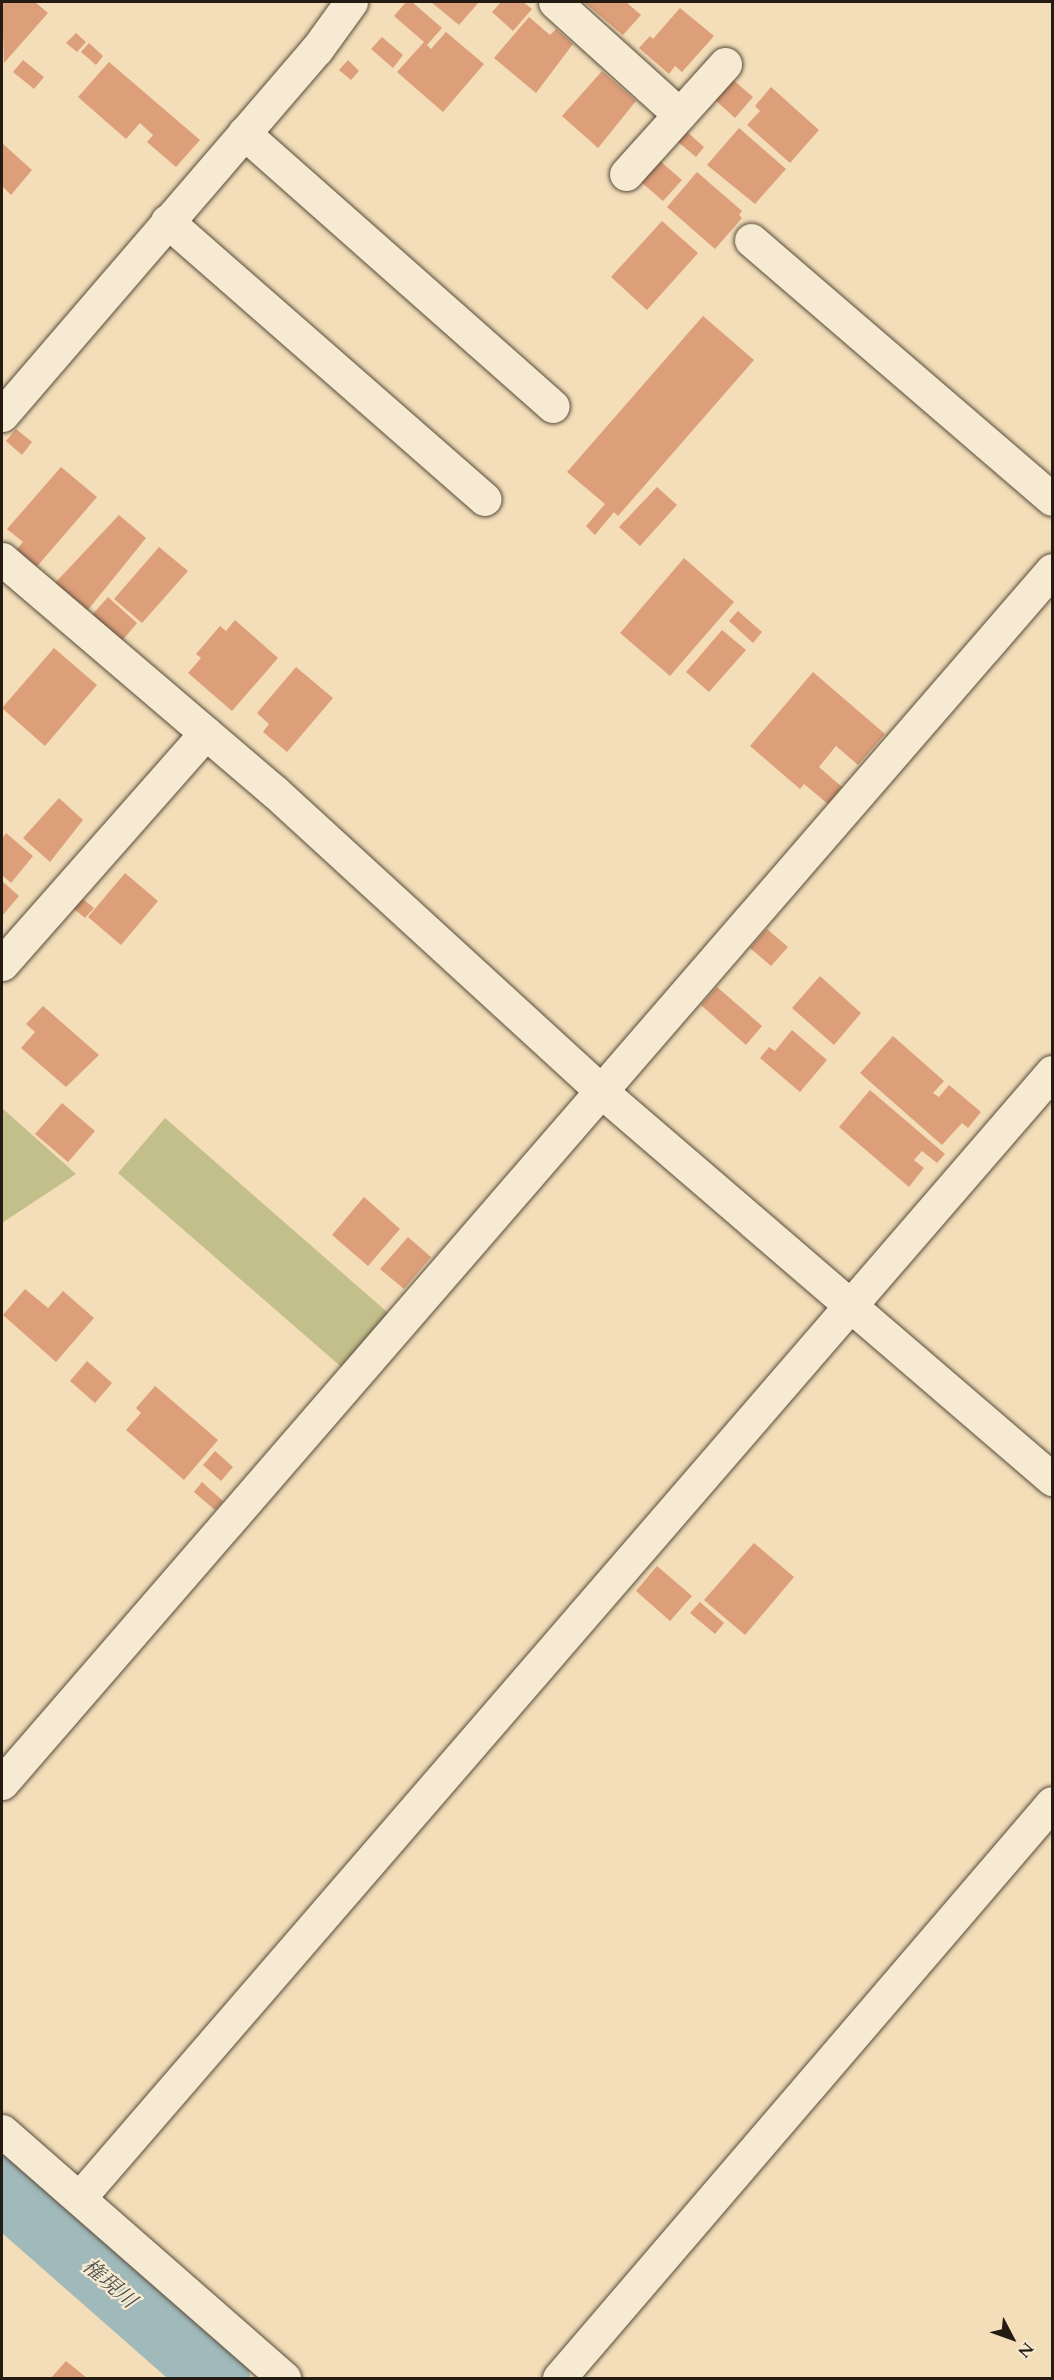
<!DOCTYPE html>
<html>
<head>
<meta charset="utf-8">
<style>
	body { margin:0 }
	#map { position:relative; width:1054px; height:2380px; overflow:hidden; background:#f3deb9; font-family:Cardo,"Noto Serif JP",serif }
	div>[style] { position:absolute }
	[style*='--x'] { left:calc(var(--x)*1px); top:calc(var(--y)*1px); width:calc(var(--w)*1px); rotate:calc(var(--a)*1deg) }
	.green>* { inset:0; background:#c2bf8a }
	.river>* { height:66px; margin:-33px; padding:0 33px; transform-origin:33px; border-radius:33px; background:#a0b9ba }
	.building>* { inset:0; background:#dd9e7a }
	.roads { filter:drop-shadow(0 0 2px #584c3c) drop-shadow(0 0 2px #584c3c) }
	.minor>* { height:33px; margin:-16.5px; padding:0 16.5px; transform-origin:16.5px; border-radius:16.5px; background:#f7ead2 }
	span { translate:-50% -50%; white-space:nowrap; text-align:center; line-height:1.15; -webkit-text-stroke:4.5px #f7ead2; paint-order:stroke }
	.water-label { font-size:21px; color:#4f524d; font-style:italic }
	.frame { position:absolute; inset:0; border:3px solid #241b12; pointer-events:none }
	.north { position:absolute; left:982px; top:2308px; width:60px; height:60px; -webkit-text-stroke:4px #f7ead2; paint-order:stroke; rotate:131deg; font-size:16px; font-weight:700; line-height:24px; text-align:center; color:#241b12 }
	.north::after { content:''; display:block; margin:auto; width:21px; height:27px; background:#241b12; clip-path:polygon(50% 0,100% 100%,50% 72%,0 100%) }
</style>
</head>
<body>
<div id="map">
	<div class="green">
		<div style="clip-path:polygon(2px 1108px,76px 1174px,2px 1223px)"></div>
		<div style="clip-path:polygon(165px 1118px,394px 1318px,346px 1371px,118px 1173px)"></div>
	</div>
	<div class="river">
		<div style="--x:2;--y:2189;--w:286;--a:41.3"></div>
	</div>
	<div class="building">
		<div style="clip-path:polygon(2px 2px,35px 2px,48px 13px,4px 63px)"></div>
		<div style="clip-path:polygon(406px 2px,412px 2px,442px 28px,427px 45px,431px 49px,446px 32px,484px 64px,443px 112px,397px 72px,424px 42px,394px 16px)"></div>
		<div style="clip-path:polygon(431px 2px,479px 2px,459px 25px)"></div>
		<div style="clip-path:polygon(501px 2px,523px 2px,532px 9px,513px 31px,492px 12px)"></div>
		<div style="clip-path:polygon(584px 2px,626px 2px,641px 15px,623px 35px)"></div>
		<div style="clip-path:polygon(680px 8px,714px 36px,682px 72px,675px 66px,669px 74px,639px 48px,650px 36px,653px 39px)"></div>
		<div style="clip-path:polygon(529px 17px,550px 35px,556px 29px,573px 44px,536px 93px,494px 58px)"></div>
		<div style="clip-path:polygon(76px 33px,86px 42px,77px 52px,66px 43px)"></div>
		<div style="clip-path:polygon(382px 37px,403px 55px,393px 68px,371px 49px)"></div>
		<div style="clip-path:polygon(89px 43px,103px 56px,96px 65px,81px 52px)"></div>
		<div style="clip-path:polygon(23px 60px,44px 77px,34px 89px,13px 72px)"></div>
		<div style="clip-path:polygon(348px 60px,359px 71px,351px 80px,339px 70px)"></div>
		<div style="clip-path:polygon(109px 62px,200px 140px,176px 167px,147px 142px,153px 135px,140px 123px,126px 139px,78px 97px)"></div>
		<div style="clip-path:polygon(602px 71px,636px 101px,598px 148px,562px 116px)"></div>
		<div style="clip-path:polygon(732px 79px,753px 97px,735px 118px,714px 99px)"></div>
		<div style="clip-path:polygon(771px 87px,819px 130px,790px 163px,747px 125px,760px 111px,755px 106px)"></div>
		<div style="clip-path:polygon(739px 128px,786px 169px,755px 204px,707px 165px)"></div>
		<div style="clip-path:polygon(687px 132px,704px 147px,696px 157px,678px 142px)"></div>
		<div style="clip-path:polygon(2px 143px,32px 170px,11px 195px,2px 186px)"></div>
		<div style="clip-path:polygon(660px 161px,682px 180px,663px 201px,641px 182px)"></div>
		<div style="clip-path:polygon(697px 172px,742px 211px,739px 215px,742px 218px,715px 249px,667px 207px)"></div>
		<div style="clip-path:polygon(662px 221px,698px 253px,647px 310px,611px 277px)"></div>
		<div style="clip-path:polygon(703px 316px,754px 360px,618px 516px,614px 512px,595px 535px,586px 526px,605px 504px,567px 472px)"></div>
		<div style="clip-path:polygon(16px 429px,32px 442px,22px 455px,6px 441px)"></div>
		<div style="clip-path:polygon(61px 467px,97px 497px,33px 571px,13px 554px,23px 542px,7px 529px)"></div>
		<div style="clip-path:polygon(657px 487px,677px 505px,640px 546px,619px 527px)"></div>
		<div style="clip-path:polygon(119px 515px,146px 538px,87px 611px,55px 583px)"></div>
		<div style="clip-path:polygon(159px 547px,188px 571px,142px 623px,114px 599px)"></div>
		<div style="clip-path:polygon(684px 558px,734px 602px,670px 676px,620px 633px)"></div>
		<div style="clip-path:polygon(108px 597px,137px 623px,121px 642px,91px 616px)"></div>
		<div style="clip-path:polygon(738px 611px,762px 632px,753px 643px,729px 621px)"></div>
		<div style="clip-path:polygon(235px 620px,278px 658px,232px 711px,188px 673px,201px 658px,196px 654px,220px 626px,226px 631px)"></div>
		<div style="clip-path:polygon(722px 630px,746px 650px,709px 692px,686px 672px)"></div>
		<div style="clip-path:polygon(54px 648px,97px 685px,45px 746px,2px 708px)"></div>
		<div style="clip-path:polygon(296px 667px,333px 698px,287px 752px,263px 732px,269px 724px,257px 713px)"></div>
		<div style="clip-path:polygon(813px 672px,885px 734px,858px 765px,836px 746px,819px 767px,842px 787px,828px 804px,804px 784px,800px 789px,750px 746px)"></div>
		<div style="clip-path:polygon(59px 798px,83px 820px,50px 862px,23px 838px)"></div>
		<div style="clip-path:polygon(6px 833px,33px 856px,11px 883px,2px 875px,2px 839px)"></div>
		<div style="clip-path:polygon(125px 873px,158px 901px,121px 945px,88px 917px)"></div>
		<div style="clip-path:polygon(2px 881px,19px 896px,2px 916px)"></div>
		<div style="clip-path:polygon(78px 895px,94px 908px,85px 918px,69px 905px)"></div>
		<div style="clip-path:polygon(767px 929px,788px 947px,771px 966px,750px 948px)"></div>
		<div style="clip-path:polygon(820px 976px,861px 1013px,834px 1045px,792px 1008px)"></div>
		<div style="clip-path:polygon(717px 987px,762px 1026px,746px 1045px,701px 1005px)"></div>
		<div style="clip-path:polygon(43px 1006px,99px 1055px,66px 1087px,21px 1048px,35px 1032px,26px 1024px)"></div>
		<div style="clip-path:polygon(792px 1030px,827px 1060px,800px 1092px,760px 1058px,769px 1047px,775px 1051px)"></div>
		<div style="clip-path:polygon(893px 1036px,944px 1081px,933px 1093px,939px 1097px,949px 1085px,981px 1112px,968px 1128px,962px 1123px,942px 1145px,860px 1073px)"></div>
		<div style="clip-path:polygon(870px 1090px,945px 1154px,937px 1163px,922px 1151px,914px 1160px,924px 1168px,909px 1187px,839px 1127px)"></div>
		<div style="clip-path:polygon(62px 1103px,95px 1131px,68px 1162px,35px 1134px)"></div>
		<div style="clip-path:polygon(364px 1197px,400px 1229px,368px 1266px,332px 1235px)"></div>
		<div style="clip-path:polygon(408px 1237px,431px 1257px,404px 1289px,380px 1269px)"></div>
		<div style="clip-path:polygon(25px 1289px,48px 1308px,63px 1291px,94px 1318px,56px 1362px,3px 1315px)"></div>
		<div style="clip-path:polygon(87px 1361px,112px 1383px,95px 1403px,70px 1381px)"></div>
		<div style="clip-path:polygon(155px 1386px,218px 1440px,184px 1480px,126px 1430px,141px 1413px,136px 1408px)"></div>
		<div style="clip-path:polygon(215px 1451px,233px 1467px,221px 1481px,203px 1465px)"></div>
		<div style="clip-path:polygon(202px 1482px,223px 1501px,215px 1510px,194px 1492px)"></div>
		<div style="clip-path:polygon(754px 1543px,794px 1577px,745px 1635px,704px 1600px)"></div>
		<div style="clip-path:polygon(657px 1566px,692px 1596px,670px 1621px,636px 1591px)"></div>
		<div style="clip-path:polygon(700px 1602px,724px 1623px,715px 1634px,690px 1613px)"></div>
		<div style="clip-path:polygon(66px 2361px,87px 2378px,51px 2378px)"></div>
	</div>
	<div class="roads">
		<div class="minor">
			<div style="--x:555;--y:2;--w:167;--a:42.1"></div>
			<div style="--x:244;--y:133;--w:412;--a:41.5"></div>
			<div style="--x:626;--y:174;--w:148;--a:-48"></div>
			<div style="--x:167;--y:221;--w:422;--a:41.2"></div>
			<div style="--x:751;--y:240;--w:397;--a:40.7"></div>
			<div style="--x:2;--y:415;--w:483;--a:-49.3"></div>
			<div style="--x:317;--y:49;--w:58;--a:-54.1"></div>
			<div style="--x:2;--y:559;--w:359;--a:40.5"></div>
			<div style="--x:275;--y:792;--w:444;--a:42.5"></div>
			<div style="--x:602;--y:1092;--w:594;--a:40.7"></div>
			<div style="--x:2;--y:964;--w:308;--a:-48.6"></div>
			<div style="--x:2;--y:1783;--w:1604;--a:-49.12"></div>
			<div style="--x:2;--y:2131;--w:375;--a:41.2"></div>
			<div style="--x:80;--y:2197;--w:1487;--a:-49.17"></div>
			<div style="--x:559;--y:2378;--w:757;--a:-49.39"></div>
		</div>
	</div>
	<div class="water-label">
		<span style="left:109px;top:2284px;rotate:41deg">権現川</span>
	</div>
	<div class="frame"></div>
	<div class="north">N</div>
</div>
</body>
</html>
